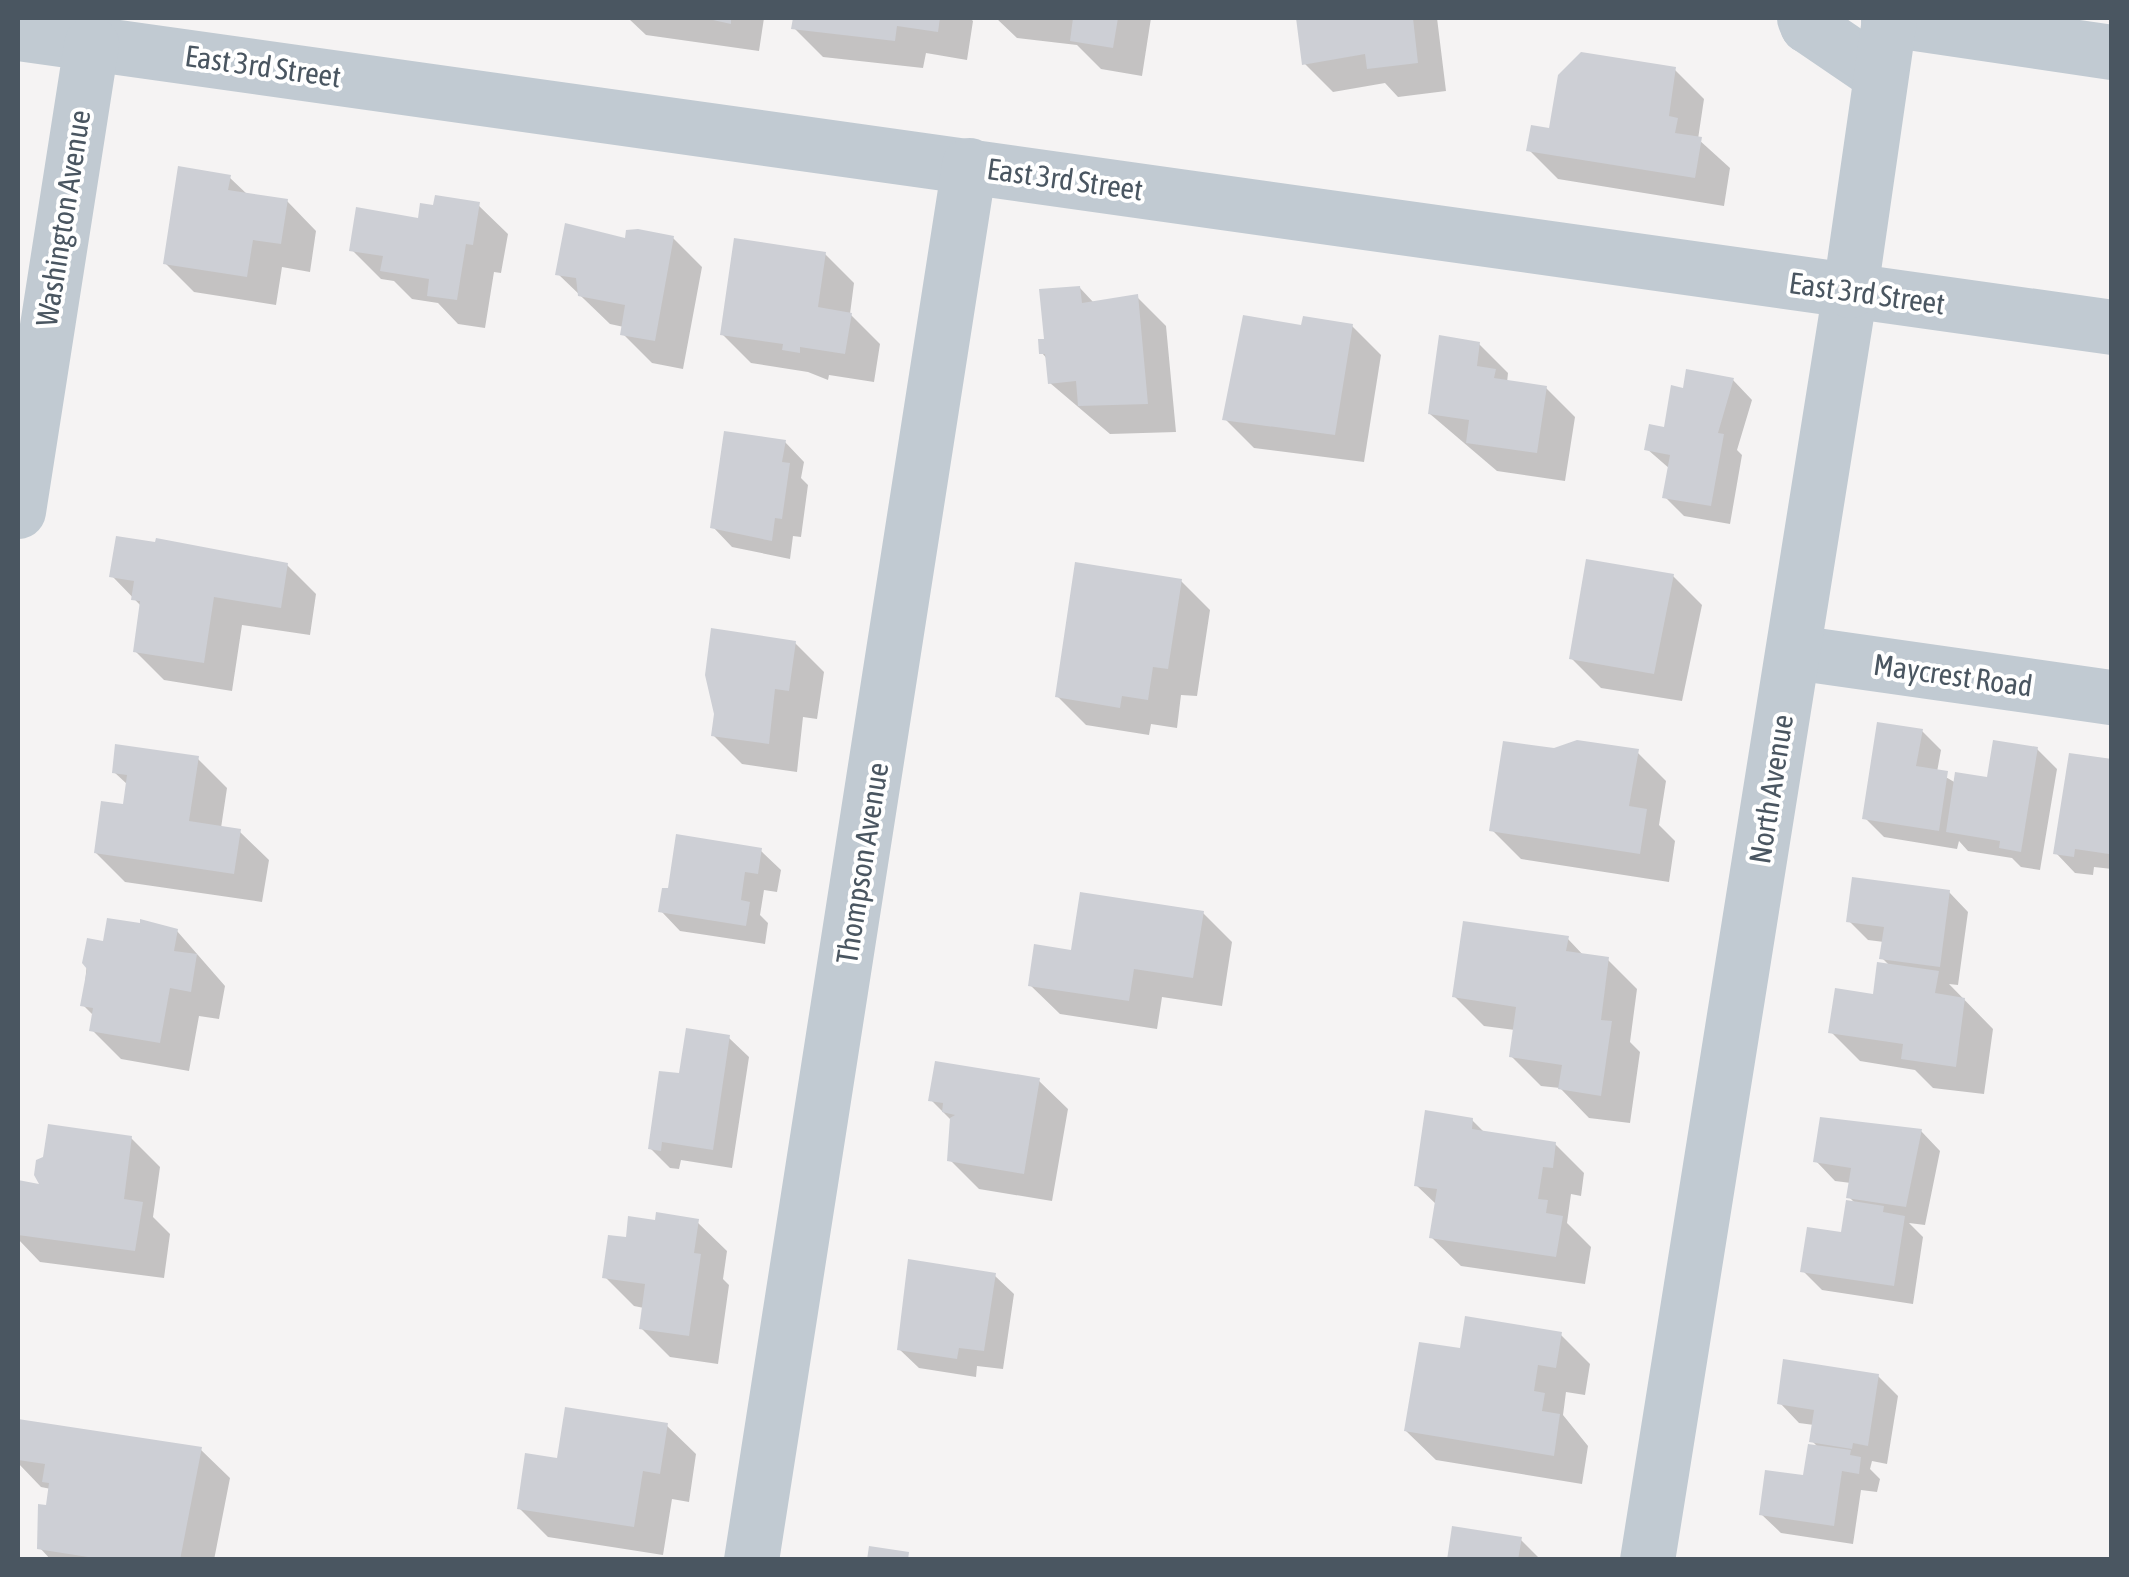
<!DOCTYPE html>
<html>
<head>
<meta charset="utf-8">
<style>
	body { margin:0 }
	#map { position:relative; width:2129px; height:1577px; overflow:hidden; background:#f5f3f3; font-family:"Asap Condensed",sans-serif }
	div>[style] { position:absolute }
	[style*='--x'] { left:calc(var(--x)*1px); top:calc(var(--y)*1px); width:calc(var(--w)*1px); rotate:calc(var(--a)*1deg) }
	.shadow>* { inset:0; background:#0003 }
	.building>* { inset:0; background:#cdcfd5 }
	.minor>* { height:55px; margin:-27.5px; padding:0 27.5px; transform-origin:27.5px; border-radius:27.5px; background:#c1cad2 }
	span { translate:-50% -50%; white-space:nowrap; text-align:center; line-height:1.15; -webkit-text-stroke:8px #fff; paint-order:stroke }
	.street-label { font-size:30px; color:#4a5661 }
	.frame { position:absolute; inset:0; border:20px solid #4a5661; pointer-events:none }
</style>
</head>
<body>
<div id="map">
	<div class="shadow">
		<div style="clip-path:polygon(628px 18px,764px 18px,759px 51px,646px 35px)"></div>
		<div style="clip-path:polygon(796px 18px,970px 18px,973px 21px,967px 60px,926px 53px,923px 68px,823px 57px,794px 28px)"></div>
		<div style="clip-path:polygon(996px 18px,1151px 18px,1142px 76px,1101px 69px,1077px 45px,1017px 38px)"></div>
		<div style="clip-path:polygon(1298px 18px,1437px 18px,1446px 91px,1398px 97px,1385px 83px,1333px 92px,1304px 63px)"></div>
		<div style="clip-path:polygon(1675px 70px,1704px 99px,1698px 139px,1730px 168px,1724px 206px,1558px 179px,1529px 150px,1551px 131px)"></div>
		<div style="clip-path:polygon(229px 177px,248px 195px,287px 201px,316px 231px,310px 272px,282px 267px,276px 305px,194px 292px,165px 263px)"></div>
		<div style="clip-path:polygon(478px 205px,508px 234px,501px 273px,494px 272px,485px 328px,458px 324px,438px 303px,412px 299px,394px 281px,381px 279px,352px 250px,420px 220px)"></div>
		<div style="clip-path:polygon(673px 238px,702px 267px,683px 369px,652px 363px,623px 334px,624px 327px,610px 324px,558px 274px,627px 241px)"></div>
		<div style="clip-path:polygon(825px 254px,854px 283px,850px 314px,880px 344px,874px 382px,829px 375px,828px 380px,808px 372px,751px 363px,722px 334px)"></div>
		<div style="clip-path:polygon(1080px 288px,1094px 303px,1137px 297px,1166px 326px,1176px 432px,1110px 434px,1050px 383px,1048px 360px,1042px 353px)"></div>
		<div style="clip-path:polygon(1352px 326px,1381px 355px,1364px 462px,1254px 448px,1225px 419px,1303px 328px)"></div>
		<div style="clip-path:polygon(1479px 344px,1508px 373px,1507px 383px,1546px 388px,1575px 417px,1565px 481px,1497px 471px,1430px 414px)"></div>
		<div style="clip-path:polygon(1733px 380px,1752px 400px,1737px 450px,1742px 455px,1730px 524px,1684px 516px,1665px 497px,1670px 469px,1647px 449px)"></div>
		<div style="clip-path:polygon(785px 442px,804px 462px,801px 478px,808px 485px,801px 537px,793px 536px,790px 559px,732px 547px,713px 527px)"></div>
		<div style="clip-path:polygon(287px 565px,316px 594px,310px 635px,242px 625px,232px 691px,164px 680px,135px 651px,142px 607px,112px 576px)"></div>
		<div style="clip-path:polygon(1673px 576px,1702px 605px,1682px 701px,1601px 688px,1572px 659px)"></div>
		<div style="clip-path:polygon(1181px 581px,1210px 610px,1197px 696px,1181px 695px,1177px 728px,1151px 724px,1149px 735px,1086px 725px,1057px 696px)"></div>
		<div style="clip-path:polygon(795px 643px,824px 672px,817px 719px,803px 717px,797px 772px,742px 764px,713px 735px)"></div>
		<div style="clip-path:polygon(1922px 731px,1941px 750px,1937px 772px,1956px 783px,1989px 780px,2037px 749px,2057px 769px,2040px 870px,2021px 867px,2012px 858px,1968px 851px,1959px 841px,1957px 849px,1884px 837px,1865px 818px)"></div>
		<div style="clip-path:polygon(1554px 751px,1637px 752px,1666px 781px,1659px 825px,1675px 841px,1669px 882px,1521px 859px,1492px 830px)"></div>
		<div style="clip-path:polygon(198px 759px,227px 788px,221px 828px,239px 831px,269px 860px,262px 902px,125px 882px,96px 853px,125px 807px,128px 785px,114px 772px)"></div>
		<div style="clip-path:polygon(2112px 762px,2112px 869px,2094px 867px,2093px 875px,2075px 873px,2056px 853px)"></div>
		<div style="clip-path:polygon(761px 851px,781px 870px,777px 892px,764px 890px,760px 915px,768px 923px,765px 944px,680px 931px,661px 911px)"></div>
		<div style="clip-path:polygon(1949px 892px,1968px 912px,1958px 985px,1949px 984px,1993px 1029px,1984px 1094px,1933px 1088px,1915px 1070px,1860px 1061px,1831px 1032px,1875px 996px,1890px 966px,1882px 958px,1884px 942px,1868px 940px,1849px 921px)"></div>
		<div style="clip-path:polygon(1203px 913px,1232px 942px,1222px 1006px,1162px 997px,1157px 1029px,1060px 1014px,1030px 985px,1073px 953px)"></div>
		<div style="clip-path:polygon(177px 931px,225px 986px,219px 1019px,199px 1016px,189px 1071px,121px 1059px,92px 1030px,94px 1016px,83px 1005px,89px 941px,105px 944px)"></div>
		<div style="clip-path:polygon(1568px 939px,1585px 957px,1608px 960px,1637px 989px,1630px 1042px,1640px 1052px,1630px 1123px,1589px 1118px,1560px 1088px,1541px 1086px,1511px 1056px,1515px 1030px,1484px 1026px,1455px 997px)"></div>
		<div style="clip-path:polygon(729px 1038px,749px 1057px,732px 1168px,681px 1160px,679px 1169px,670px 1168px,650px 1148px,681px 1076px)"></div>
		<div style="clip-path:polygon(1038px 1080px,1068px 1109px,1052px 1201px,979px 1189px,950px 1160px,953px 1122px,931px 1100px)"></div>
		<div style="clip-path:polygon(1472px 1120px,1485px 1133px,1555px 1144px,1584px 1173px,1581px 1196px,1571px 1194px,1567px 1223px,1591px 1247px,1585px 1284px,1461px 1266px,1431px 1237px,1437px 1205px,1416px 1185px)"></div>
		<div style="clip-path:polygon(1921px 1131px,1940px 1151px,1925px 1225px,1909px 1223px,1923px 1237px,1913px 1304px,1822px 1290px,1803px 1271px,1843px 1235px,1856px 1204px,1849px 1197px,1851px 1183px,1835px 1181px,1816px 1161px)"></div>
		<div style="clip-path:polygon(131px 1138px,160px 1167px,153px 1217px,170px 1234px,164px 1278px,40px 1262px,18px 1239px,18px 1183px,45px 1187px)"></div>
		<div style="clip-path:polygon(697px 1222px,727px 1251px,723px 1279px,729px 1285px,718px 1364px,670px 1357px,641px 1328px,644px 1308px,634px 1306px,605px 1277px,628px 1240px)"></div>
		<div style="clip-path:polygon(994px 1275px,1014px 1294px,1003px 1369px,977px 1366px,976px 1377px,919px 1368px,899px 1349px)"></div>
		<div style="clip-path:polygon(1561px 1335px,1590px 1364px,1585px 1395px,1566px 1392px,1563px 1415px,1588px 1446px,1582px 1484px,1436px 1460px,1406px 1431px)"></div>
		<div style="clip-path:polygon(1878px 1376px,1898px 1396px,1887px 1464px,1872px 1461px,1870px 1469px,1880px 1479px,1877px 1492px,1861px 1490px,1853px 1544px,1781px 1533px,1761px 1514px,1805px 1478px,1819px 1448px,1812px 1441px,1814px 1425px,1799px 1423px,1780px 1403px)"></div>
		<div style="clip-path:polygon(18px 1422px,200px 1449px,230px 1478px,214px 1560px,51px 1560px,40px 1548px,51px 1489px,41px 1487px,18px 1463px)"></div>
		<div style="clip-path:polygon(666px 1425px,696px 1454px,689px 1502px,672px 1499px,663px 1555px,548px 1537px,519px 1508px,559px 1460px)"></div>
		<div style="clip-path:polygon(1521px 1540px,1541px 1560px,1449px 1560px)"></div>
	</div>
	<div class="building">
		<div style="clip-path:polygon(704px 18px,731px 18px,731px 24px)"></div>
		<div style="clip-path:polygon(793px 18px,940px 18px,938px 32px,897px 26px,895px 41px,791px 29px)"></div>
		<div style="clip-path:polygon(1073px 18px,1118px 18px,1113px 48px,1070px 41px)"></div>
		<div style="clip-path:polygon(1296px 18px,1413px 18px,1418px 63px,1367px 69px,1365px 54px,1302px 65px)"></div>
		<div style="clip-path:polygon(1581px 52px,1676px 67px,1669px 116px,1678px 118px,1675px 133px,1702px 137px,1695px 178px,1526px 151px,1531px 125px,1549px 128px,1558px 75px)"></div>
		<div style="clip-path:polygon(178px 166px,231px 175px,228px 190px,288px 199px,281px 244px,253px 240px,247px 277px,163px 264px)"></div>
		<div style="clip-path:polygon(435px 195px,480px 202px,473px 245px,466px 244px,457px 300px,427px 296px,429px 279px,380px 271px,383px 256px,349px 251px,356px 207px,418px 218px,420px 203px,433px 205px)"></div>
		<div style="clip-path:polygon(565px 223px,625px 238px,626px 230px,638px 229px,674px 236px,655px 341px,620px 335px,625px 305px,578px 296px,576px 278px,555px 275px)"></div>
		<div style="clip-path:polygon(734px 238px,826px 252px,818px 307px,852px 313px,845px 354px,800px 347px,800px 353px,782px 350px,783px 344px,720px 335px)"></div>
		<div style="clip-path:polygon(1080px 286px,1082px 303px,1138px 294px,1148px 404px,1078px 406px,1076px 381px,1048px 384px,1045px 354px,1039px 354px,1038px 339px,1044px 339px,1039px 289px)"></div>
		<div style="clip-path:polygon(1243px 315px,1301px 325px,1303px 316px,1353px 324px,1335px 435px,1222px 420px)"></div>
		<div style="clip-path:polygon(1439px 335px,1480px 342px,1477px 366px,1496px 369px,1494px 378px,1547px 386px,1537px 453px,1466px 443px,1469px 420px,1428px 414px)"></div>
		<div style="clip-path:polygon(1686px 369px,1734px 378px,1718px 433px,1724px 434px,1711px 506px,1662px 498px,1670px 455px,1644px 450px,1649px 424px,1664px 427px,1671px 385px,1683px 388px)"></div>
		<div style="clip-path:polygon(724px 431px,786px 440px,782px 462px,790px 463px,782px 519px,775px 518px,772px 541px,710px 528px)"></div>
		<div style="clip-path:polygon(116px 536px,155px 542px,156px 538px,288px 563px,281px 608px,214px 597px,204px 663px,133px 652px,140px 601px,131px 600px,134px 581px,109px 577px)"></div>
		<div style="clip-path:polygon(1586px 559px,1674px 574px,1654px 674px,1569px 659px)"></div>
		<div style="clip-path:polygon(1075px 562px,1182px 579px,1168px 669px,1153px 667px,1148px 700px,1122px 696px,1120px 708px,1055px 697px)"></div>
		<div style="clip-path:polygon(711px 628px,796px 641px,789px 691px,775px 689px,769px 744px,711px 736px,714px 714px,705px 675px)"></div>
		<div style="clip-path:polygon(1877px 722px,1923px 729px,1916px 766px,1948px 771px,1939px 831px,1862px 819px)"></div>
		<div style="clip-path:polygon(1577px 740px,1639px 749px,1629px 806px,1647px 809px,1640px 854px,1489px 831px,1503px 741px,1554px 748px)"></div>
		<div style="clip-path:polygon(1993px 740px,2038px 747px,2021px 852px,1999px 848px,2000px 841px,1946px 832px,1955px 772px,1987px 777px)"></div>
		<div style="clip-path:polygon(115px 744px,199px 756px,189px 821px,241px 829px,234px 874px,94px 853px,101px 801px,123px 804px,127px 775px,112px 773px)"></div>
		<div style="clip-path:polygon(2069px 753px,2112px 759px,2109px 854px,2075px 849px,2074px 857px,2053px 854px)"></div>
		<div style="clip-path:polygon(676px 834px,762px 848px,758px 874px,745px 872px,741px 900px,750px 902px,746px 926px,658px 912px,662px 888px,668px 888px)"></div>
		<div style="clip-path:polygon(1852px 877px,1950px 890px,1940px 967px,1879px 959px,1884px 927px,1846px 922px)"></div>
		<div style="clip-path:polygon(1080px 892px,1204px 911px,1193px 978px,1134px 969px,1129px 1001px,1028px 986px,1034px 944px,1071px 950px)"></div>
		<div style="clip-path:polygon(107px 918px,140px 923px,140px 919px,178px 929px,174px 951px,197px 954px,191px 992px,170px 988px,160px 1043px,89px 1031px,93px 1008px,80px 1006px,87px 969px,82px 963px,87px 938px,103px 941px)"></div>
		<div style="clip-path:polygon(1463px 921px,1569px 936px,1566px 951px,1609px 957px,1601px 1020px,1612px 1021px,1601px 1096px,1558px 1089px,1562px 1065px,1509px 1057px,1516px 1007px,1452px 997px)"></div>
		<div style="clip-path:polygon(1877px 962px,1939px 971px,1935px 993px,1965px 998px,1956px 1067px,1901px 1059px,1903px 1044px,1828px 1033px,1835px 988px,1873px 994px)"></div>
		<div style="clip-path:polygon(686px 1028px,730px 1035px,713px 1150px,662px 1142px,661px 1151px,648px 1149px,659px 1071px,679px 1073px)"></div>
		<div style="clip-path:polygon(935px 1061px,1040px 1078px,1024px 1174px,947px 1161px,950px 1118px,955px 1115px,942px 1112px,943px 1103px,928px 1101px)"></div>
		<div style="clip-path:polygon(1425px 1110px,1473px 1118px,1472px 1129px,1556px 1142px,1553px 1168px,1543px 1167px,1538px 1199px,1548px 1200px,1546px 1213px,1563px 1216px,1556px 1257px,1429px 1238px,1437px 1189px,1414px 1186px)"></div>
		<div style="clip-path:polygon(1820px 1117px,1922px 1129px,1906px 1207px,1846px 1198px,1851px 1168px,1813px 1162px)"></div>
		<div style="clip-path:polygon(48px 1124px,132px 1136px,124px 1199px,143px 1202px,135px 1251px,18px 1235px,18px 1180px,39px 1184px,34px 1175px,36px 1160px,43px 1157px)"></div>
		<div style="clip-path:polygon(1846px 1200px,1884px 1206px,1883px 1212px,1905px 1216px,1894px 1286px,1800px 1272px,1807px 1227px,1841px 1232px)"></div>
		<div style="clip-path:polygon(656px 1212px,699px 1219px,694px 1253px,701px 1254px,689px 1336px,639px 1329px,645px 1284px,602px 1278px,608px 1235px,626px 1237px,628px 1216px,655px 1220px)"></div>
		<div style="clip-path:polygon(908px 1259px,996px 1273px,984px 1351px,959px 1348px,957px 1359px,897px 1350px)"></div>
		<div style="clip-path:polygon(1465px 1316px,1562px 1332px,1556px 1368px,1538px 1365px,1534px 1391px,1545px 1393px,1542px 1411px,1560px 1414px,1554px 1456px,1404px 1431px,1419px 1342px,1460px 1348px)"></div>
		<div style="clip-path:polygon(1783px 1359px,1879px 1374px,1868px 1446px,1853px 1443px,1852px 1449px,1809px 1442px,1814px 1410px,1777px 1404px)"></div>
		<div style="clip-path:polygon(565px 1407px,668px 1423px,660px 1474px,643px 1471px,634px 1527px,517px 1509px,525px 1453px,557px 1458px)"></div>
		<div style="clip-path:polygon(18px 1419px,202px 1447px,180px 1560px,107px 1560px,37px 1549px,38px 1504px,46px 1505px,49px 1483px,42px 1482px,45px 1464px,18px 1460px)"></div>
		<div style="clip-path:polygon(1808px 1444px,1851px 1450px,1850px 1455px,1861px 1457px,1859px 1474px,1842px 1471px,1834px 1526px,1759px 1515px,1765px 1470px,1803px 1475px)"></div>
		<div style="clip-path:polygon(1452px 1526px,1522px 1537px,1518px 1560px,1447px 1560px)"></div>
		<div style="clip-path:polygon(869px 1546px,909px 1552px,908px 1560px,867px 1560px)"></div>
	</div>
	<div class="minor">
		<div style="--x:1804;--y:18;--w:8;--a:67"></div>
		<div style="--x:1807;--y:25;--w:87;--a:34.2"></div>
		<div style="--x:1888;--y:19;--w:226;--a:8.4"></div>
		<div style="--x:18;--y:33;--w:2115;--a:7.99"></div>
		<div style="--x:18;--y:511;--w:473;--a:-81.1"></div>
		<div style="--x:1794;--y:652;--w:321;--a:8.1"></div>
		<div style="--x:751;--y:1560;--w:1412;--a:-81.12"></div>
		<div style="--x:1647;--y:1560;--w:1286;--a:-80.92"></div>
		<div style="--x:1850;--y:290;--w:275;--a:-81.8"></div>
	</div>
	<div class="street-label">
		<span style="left:263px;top:66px;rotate:8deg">East 3rd Street</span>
		<span style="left:1065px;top:179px;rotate:8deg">East 3rd Street</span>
		<span style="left:63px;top:218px;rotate:-81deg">Washington Avenue</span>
		<span style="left:1867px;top:293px;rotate:8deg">East 3rd Street</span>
		<span style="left:1953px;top:675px;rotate:8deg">Maycrest Road</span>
		<span style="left:1771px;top:789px;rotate:-81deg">North Avenue</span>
		<span style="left:862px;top:863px;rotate:-81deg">Thompson Avenue</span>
	</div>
	<div class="frame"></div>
</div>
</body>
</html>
